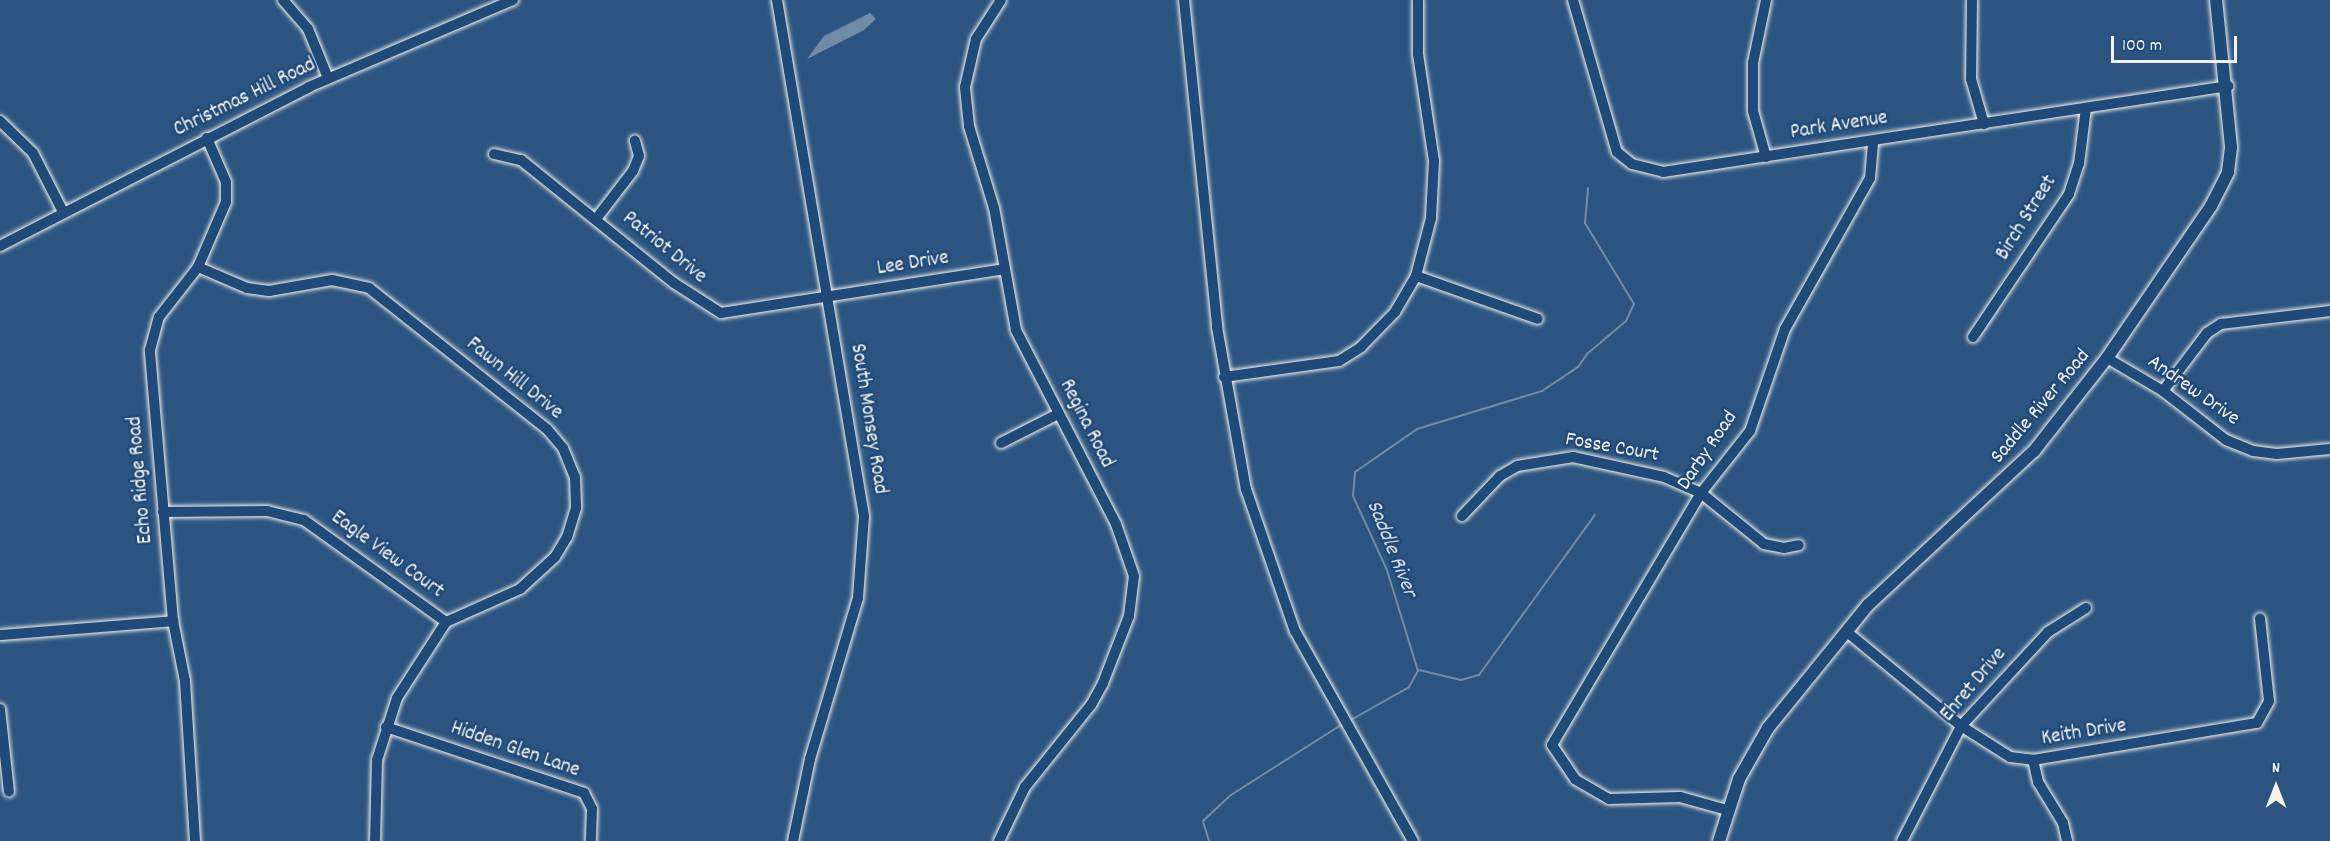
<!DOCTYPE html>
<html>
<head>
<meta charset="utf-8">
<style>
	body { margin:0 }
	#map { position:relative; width:2330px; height:841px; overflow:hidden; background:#2c5481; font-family:Dekko,sans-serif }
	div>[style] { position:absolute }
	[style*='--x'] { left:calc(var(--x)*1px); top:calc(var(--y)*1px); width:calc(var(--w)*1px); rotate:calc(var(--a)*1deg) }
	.water>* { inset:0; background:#738ca6 }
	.stream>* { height:2px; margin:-1px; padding:0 1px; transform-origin:1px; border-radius:1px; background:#738ca6 }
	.roads { filter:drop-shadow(0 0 2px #f4f1e8) drop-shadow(0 0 2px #f4f1e8) }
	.minor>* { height:10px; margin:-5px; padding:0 5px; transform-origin:5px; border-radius:5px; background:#1f4a7a }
	.major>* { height:12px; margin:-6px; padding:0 6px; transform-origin:6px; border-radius:6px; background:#1f4a7a }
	span { translate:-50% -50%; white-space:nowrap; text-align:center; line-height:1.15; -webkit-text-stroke:5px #1f4a7a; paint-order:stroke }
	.street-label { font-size:21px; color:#f4f1e8 }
	.water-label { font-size:22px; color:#dadddb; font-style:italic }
	.north { position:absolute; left:2246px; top:757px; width:60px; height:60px; -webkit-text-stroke:4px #1f4a7a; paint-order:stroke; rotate:0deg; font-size:16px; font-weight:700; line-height:24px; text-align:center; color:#f4f1e8 }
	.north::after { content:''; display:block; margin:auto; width:21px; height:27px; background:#f4f1e8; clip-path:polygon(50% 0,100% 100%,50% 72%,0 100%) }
	.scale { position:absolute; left:2111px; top:36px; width:126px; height:27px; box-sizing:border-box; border:3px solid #f4f1e8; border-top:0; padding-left:8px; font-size:18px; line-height:21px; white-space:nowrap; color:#f4f1e8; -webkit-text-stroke:4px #1f4a7a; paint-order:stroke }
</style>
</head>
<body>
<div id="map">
	<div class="water">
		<div style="clip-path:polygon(870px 13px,876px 19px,864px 30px,807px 59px,824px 36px)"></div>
	</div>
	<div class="stream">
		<div style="--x:1419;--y:670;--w:43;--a:13.4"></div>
		<div style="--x:1461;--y:680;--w:19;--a:-16"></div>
		<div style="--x:1479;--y:675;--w:198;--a:-54.1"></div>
		<div style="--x:1349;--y:721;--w:69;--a:-29.5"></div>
		<div style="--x:1409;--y:687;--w:18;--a:-61"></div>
		<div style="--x:1418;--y:671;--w:106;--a:-107.1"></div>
		<div style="--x:1387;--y:570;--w:81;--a:-114.7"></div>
		<div style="--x:1353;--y:496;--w:24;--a:-85"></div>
		<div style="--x:1355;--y:472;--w:75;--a:-34.7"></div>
		<div style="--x:1417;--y:429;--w:131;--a:-16.9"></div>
		<div style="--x:1542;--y:391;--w:43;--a:-33.7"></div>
		<div style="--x:1578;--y:367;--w:16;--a:-55"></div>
		<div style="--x:1587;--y:354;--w:51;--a:-40.2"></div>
		<div style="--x:1626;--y:321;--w:19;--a:-65"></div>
		<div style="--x:1634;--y:304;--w:95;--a:-121.2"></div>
		<div style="--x:1585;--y:223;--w:35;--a:-85"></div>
		<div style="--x:1209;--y:841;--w:21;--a:-107"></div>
		<div style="--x:1203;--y:821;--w:38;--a:-43"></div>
		<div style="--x:1231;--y:795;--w:134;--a:-32.5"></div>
	</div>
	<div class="roads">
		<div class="minor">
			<div style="--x:283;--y:0;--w:38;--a:49"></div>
			<div style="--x:308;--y:29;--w:53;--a:67.8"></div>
			<div style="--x:777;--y:0;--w:523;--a:80.43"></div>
			<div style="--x:864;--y:516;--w:82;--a:94.2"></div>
			<div style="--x:858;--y:598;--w:168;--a:106.6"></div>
			<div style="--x:810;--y:759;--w:84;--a:101.7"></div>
			<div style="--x:1184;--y:0;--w:329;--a:84.2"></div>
			<div style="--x:1217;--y:327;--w:165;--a:79.9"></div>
			<div style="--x:1246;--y:489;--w:150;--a:71"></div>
			<div style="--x:1295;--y:631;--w:241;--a:60.7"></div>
			<div style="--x:1573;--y:0;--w:158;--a:73.9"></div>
			<div style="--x:1617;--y:152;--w:19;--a:39"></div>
			<div style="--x:1632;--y:164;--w:32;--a:14"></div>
			<div style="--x:1663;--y:172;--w:572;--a:-8.65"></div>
			<div style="--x:1972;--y:0;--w:79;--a:90.7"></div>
			<div style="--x:1971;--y:79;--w:47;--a:73.9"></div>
			<div style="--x:0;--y:121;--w:46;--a:44.1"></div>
			<div style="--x:33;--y:153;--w:66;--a:63"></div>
			<div style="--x:494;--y:154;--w:28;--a:13"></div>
			<div style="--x:521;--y:160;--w:196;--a:38.8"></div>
			<div style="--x:674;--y:283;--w:56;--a:32.6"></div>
			<div style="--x:721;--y:313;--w:286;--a:-8.8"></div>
			<div style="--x:1766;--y:157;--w:48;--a:-105.8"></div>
			<div style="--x:1753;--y:111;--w:48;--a:-90"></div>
			<div style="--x:1753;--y:63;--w:64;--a:-78.3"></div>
			<div style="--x:596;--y:219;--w:61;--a:-52.4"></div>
			<div style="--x:633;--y:171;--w:16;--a:-68"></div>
			<div style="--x:639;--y:156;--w:16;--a:-105"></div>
			<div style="--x:0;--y:246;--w:348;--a:-27.2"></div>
			<div style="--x:309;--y:87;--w:222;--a:-23.1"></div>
			<div style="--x:198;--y:267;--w:53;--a:23.2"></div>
			<div style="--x:247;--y:288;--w:22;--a:8"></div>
			<div style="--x:269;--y:291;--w:64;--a:-9.9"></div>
			<div style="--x:332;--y:280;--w:38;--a:12"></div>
			<div style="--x:369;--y:288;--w:227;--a:38.4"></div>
			<div style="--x:547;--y:429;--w:25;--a:50"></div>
			<div style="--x:563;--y:448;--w:31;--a:68"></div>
			<div style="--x:575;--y:477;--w:31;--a:88"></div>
			<div style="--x:576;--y:508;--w:30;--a:107"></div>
			<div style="--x:567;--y:537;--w:23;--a:121"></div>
			<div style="--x:555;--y:557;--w:47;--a:137.6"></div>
			<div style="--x:520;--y:589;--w:81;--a:156"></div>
			<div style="--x:446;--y:622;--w:90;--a:122.8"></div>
			<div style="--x:397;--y:698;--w:65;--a:107.9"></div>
			<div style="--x:377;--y:760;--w:81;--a:91.4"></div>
			<div style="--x:1416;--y:276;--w:129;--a:19.4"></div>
			<div style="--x:1973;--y:337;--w:172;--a:-56.1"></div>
			<div style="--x:2069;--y:194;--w:32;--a:-72"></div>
			<div style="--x:2079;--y:164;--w:56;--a:-82.9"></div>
			<div style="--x:2107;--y:358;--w:65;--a:30.5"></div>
			<div style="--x:2163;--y:391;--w:80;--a:37.9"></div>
			<div style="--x:2226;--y:440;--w:29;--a:22"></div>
			<div style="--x:2253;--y:451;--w:24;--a:7"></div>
			<div style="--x:2277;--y:454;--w:53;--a:-5.4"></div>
			<div style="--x:1224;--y:377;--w:116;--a:-7.9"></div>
			<div style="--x:1339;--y:361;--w:26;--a:-32"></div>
			<div style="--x:1361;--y:347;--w:49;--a:-45.8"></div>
			<div style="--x:1395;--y:312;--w:42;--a:-59.7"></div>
			<div style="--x:1416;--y:276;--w:60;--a:-75.5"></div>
			<div style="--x:1431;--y:218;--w:57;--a:-87"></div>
			<div style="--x:1434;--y:161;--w:108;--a:-98.5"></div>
			<div style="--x:1418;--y:54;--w:54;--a:-90"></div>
			<div style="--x:2163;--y:391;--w:73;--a:-52.8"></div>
			<div style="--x:2207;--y:333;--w:17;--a:-33"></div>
			<div style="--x:2221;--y:324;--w:110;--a:-6.8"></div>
			<div style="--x:1001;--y:443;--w:64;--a:-27"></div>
			<div style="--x:163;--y:512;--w:104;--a:-0.6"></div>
			<div style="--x:267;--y:511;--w:38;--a:14"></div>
			<div style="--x:304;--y:520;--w:175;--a:35.7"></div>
			<div style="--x:1462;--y:516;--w:55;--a:-46.5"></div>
			<div style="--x:1500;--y:476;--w:20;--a:-30"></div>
			<div style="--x:1517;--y:466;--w:57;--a:-9.1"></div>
			<div style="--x:1573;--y:457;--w:93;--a:12.4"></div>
			<div style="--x:1664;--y:477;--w:40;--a:23.4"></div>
			<div style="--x:1701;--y:493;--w:81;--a:39"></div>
			<div style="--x:1764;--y:544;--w:20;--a:11"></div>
			<div style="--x:1784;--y:548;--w:15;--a:-11"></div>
			<div style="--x:1847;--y:632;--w:148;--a:39.5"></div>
			<div style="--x:1961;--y:726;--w:58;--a:32.3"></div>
			<div style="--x:2010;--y:757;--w:23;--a:7"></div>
			<div style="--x:2033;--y:760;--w:227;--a:-9.4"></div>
			<div style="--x:2257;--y:723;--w:25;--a:-61"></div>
			<div style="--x:2269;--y:701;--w:83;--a:-96.2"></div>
			<div style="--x:0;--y:635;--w:174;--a:-4.6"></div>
			<div style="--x:0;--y:709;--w:83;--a:83.8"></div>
			<div style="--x:386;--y:727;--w:209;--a:18.4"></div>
			<div style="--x:584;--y:793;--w:18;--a:63"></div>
			<div style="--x:592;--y:809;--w:32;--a:92"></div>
			<div style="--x:2033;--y:760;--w:23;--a:77"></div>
			<div style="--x:2038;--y:782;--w:48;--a:58.6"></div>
			<div style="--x:2063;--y:823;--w:18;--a:77"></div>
			<div style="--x:1727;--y:810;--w:49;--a:-164.5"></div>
			<div style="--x:1680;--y:797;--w:71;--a:178.4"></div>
			<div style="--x:1609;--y:799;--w:39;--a:-150"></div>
			<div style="--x:1575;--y:779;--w:41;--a:-124.1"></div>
			<div style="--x:1552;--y:745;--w:293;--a:-59.4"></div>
			<div style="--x:1701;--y:493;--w:79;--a:-51.7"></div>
			<div style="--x:1750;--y:431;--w:108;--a:-71.1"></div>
			<div style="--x:1785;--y:329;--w:173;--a:-60.6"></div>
			<div style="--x:1870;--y:178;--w:37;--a:-85"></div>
			<div style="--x:195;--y:841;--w:160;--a:-93.6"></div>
			<div style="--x:185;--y:681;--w:61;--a:-101.3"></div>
			<div style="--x:173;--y:621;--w:272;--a:-94.9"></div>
			<div style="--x:150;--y:350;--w:34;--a:-75"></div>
			<div style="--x:159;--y:317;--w:63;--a:-52"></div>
			<div style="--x:198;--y:267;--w:71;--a:-66.7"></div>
			<div style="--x:226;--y:202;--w:20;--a:-90"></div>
			<div style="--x:226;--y:182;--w:48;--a:-113.4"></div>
			<div style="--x:999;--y:841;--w:60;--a:-64.3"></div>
			<div style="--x:1025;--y:787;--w:105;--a:-51.2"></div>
			<div style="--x:1091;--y:705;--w:25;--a:-61"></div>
			<div style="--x:1103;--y:683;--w:72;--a:-68.8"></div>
			<div style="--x:1129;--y:616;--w:40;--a:-82.9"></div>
			<div style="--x:1134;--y:576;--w:55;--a:-109.1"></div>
			<div style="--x:1116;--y:524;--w:218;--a:-117.3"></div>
			<div style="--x:1016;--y:330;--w:124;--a:-100.2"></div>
			<div style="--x:994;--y:208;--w:86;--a:-107"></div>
			<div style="--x:969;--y:126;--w:39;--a:-96"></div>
			<div style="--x:965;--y:87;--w:49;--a:-77.1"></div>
			<div style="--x:976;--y:39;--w:46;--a:-57.3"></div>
			<div style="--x:1902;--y:841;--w:129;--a:-62.8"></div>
			<div style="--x:1961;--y:726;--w:128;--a:-47.2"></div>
			<div style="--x:2048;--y:632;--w:45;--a:-32.3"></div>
		</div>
		<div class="major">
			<div style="--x:1719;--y:841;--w:65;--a:-72.1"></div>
			<div style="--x:1739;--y:779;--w:59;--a:-60.4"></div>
			<div style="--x:1768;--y:728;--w:159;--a:-50.9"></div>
			<div style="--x:1868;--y:605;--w:226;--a:-42.9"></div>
			<div style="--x:2034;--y:451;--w:118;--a:-51.9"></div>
			<div style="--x:2107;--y:358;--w:184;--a:-55.6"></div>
			<div style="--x:2211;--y:206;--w:38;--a:-63"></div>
			<div style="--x:2228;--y:172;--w:25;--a:-83"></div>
			<div style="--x:2231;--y:147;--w:148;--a:-95.8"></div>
		</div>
	</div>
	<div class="street-label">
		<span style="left:245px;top:98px;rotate:-26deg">Christmas Hill Road</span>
		<span style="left:1839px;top:126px;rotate:-9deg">Park Avenue</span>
		<span style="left:2027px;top:218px;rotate:-58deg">Birch Street</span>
		<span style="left:664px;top:248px;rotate:39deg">Patriot Drive</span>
		<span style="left:913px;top:264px;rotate:-9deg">Lee Drive</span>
		<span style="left:514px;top:379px;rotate:39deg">Fawn Hill Drive</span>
		<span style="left:2193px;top:391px;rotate:35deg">Andrew Drive</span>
		<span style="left:2041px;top:407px;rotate:-50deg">Saddle River Road</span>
		<span style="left:868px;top:419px;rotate:81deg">South Monsey Road</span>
		<span style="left:1086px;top:424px;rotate:63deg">Regina Road</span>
		<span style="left:1612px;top:448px;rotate:10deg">Fosse Court</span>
		<span style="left:1708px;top:451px;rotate:-56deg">Darby Road</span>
		<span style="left:141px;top:480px;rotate:-95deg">Echo Ridge Road</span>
		<span style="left:387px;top:555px;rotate:36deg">Eagle View Court</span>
		<span style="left:1974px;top:685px;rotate:-50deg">Ehret Drive</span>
		<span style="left:2084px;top:733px;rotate:-9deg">Keith Drive</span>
		<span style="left:515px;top:750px;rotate:19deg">Hidden Glen Lane</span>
	</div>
	<div class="water-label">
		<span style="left:1391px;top:549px;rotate:68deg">Saddle River</span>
	</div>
	<div class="north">N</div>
	<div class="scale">100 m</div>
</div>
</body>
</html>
